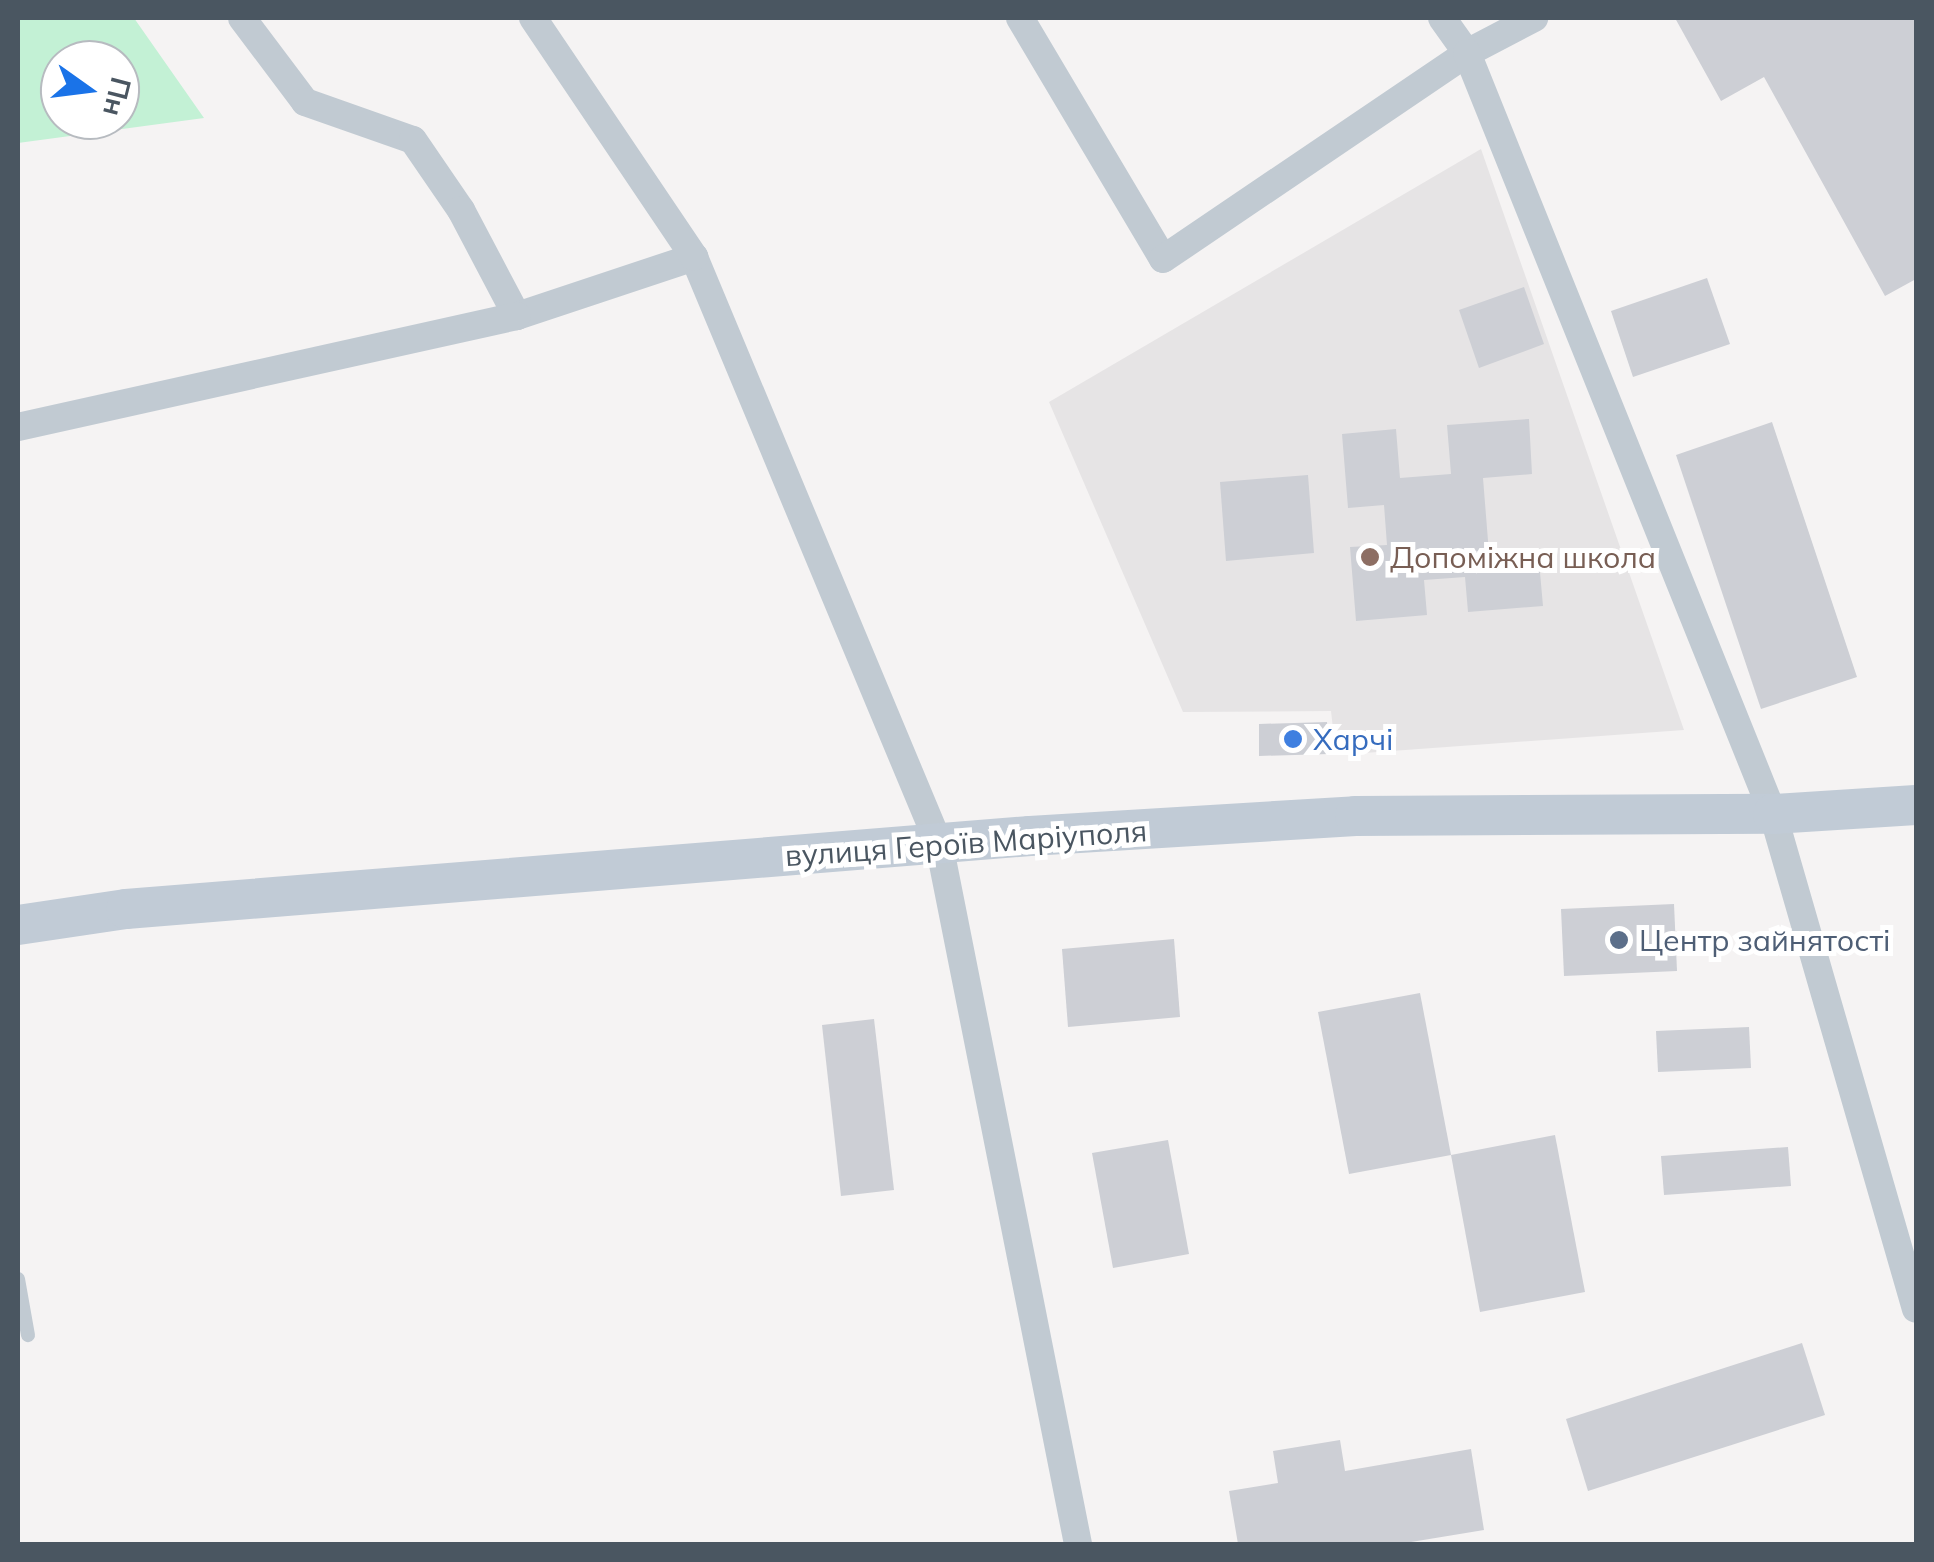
<!DOCTYPE html>
<html>
<head>
<meta charset="utf-8">
<style>
	body { margin:0 }
	#map { position:relative; width:1934px; height:1562px; overflow:hidden; background:#f5f3f3; font-family:Mulish,sans-serif }
	div>[style] { position:absolute }
	[style*='--x'] { left:calc(var(--x)*1px); top:calc(var(--y)*1px); width:calc(var(--w)*1px); rotate:calc(var(--a)*1deg) }
	.education>* { inset:0; background:#e6e4e5 }
	.green>* { inset:0; background:#c3f1d5 }
	.building>* { inset:0; background:#cdcfd5 }
	.service>* { height:14px; margin:-7px; padding:0 7px; transform-origin:7px; border-radius:7px; background:#c1cad2 }
	.minor>* { height:28px; margin:-14px; padding:0 14px; transform-origin:14px; border-radius:14px; background:#c1cad2 }
	.secondary>* { height:40px; margin:-20px; padding:0 20px; transform-origin:20px; border-radius:20px; background:#c1cbd6 }
	.dots>* { width:28px; height:28px; translate:-50% -50%; box-sizing:border-box; border:5px solid #fff; border-radius:50% }
	span { translate:-50% -50%; white-space:nowrap; text-align:center; line-height:1.15; -webkit-text-stroke:10px #fff; paint-order:stroke }
	.education-label { font-size:30px; color:#785e54 }
	.left { translate:0 -50%; text-align:left }
	.shop-label { font-size:30px; color:#366cbe }
	.street-label { font-size:30px; color:#4a5661 }
	.service-label { font-size:30px; color:#4e5e75 }
	.frame { position:absolute; inset:0; border:20px solid #4a5661; pointer-events:none }
	.north { position:absolute; left:40px; top:40px; width:100px; height:100px; box-sizing:border-box; background:#fff; border:2px solid #b7bbc0; border-radius:50%; rotate:104deg; font-size:28px; font-weight:700; line-height:40px; text-align:center; color:#4a5661 }
	.north::after { content:''; display:block; margin:auto; width:35px; height:45px; background:#1a73e8; clip-path:polygon(50% 0,100% 100%,50% 72%,0 100%) }
</style>
</head>
<body>
<div id="map">
	<div class="education">
		<div style="clip-path:polygon(1481px 149px,1684px 730px,1336px 755px,1331px 711px,1183px 712px,1049px 402px)"></div>
	</div>
	<div class="green">
		<div style="clip-path:polygon(evenodd,18px 18px,134px 18px,204px 118px,18px 143px,18px 18px,60px 60px,120px 60px,120px 120px,60px 120px,60px 60px)"></div>
	</div>
	<div class="building">
		<div style="clip-path:polygon(1675px 18px,1916px 18px,1916px 279px,1885px 296px,1764px 77px,1721px 101px)"></div>
		<div style="clip-path:polygon(1707px 278px,1730px 344px,1633px 377px,1611px 311px)"></div>
		<div style="clip-path:polygon(1524px 287px,1544px 344px,1479px 368px,1459px 310px)"></div>
		<div style="clip-path:polygon(1529px 419px,1532px 474px,1483px 478px,1489px 553px,1538px 550px,1543px 606px,1468px 612px,1465px 577px,1424px 580px,1427px 615px,1356px 621px,1350px 547px,1387px 545px,1384px 505px,1348px 508px,1342px 434px,1396px 429px,1400px 478px,1451px 474px,1447px 425px)"></div>
		<div style="clip-path:polygon(1772px 422px,1857px 677px,1761px 709px,1676px 455px)"></div>
		<div style="clip-path:polygon(1308px 475px,1314px 553px,1226px 561px,1220px 482px)"></div>
		<div style="clip-path:polygon(1327px 722px,1328px 754px,1259px 756px,1259px 724px)"></div>
		<div style="clip-path:polygon(1674px 904px,1677px 971px,1564px 976px,1561px 909px)"></div>
		<div style="clip-path:polygon(1174px 939px,1180px 1017px,1068px 1027px,1062px 949px)"></div>
		<div style="clip-path:polygon(1420px 993px,1451px 1155px,1349px 1174px,1318px 1012px)"></div>
		<div style="clip-path:polygon(874px 1019px,894px 1190px,841px 1196px,822px 1025px)"></div>
		<div style="clip-path:polygon(1749px 1027px,1751px 1068px,1658px 1072px,1656px 1031px)"></div>
		<div style="clip-path:polygon(1555px 1135px,1585px 1292px,1480px 1312px,1451px 1155px)"></div>
		<div style="clip-path:polygon(1168px 1140px,1189px 1254px,1113px 1268px,1092px 1153px)"></div>
		<div style="clip-path:polygon(1788px 1147px,1791px 1186px,1664px 1195px,1661px 1156px)"></div>
		<div style="clip-path:polygon(1802px 1343px,1825px 1415px,1588px 1491px,1566px 1419px)"></div>
		<div style="clip-path:polygon(1340px 1440px,1345px 1471px,1471px 1449px,1484px 1530px,1399px 1544px,1238px 1544px,1229px 1491px,1278px 1483px,1273px 1451px)"></div>
	</div>
	<div class="service">
		<div style="--x:18;--y:1279;--w:57;--a:79.9"></div>
	</div>
	<div class="minor">
		<div style="--x:242;--y:18;--w:105;--a:53.1"></div>
		<div style="--x:305;--y:102;--w:114;--a:19.4"></div>
		<div style="--x:413;--y:140;--w:85;--a:55.6"></div>
		<div style="--x:461;--y:210;--w:120;--a:62.2"></div>
		<div style="--x:517;--y:316;--w:187;--a:-18.4"></div>
		<div style="--x:694;--y:257;--w:636;--a:67.35"></div>
		<div style="--x:939;--y:844;--w:714;--a:78.77"></div>
		<div style="--x:533;--y:18;--w:288;--a:56"></div>
		<div style="--x:1020;--y:18;--w:280;--a:59.3"></div>
		<div style="--x:1163;--y:259;--w:367;--a:-34.1"></div>
		<div style="--x:1467;--y:53;--w:76;--a:-27.6"></div>
		<div style="--x:1442;--y:18;--w:43;--a:54.5"></div>
		<div style="--x:1467;--y:53;--w:820;--a:68.09"></div>
		<div style="--x:1773;--y:814;--w:515;--a:73.89"></div>
		<div style="--x:18;--y:427;--w:511;--a:-12.54"></div>
	</div>
	<div class="secondary">
		<div style="--x:18;--y:925;--w:109;--a:-8.4"></div>
		<div style="--x:126;--y:909;--w:907;--a:-4.62"></div>
		<div style="--x:1030;--y:836;--w:326;--a:-3.5"></div>
		<div style="--x:1355;--y:816;--w:418;--a:-0.3"></div>
		<div style="--x:1773;--y:814;--w:143;--a:-3.6"></div>
	</div>
	<div class="dots">
		<div style="left:1370px;top:557px;background:#8d6e63"></div>
		<div style="left:1293px;top:739px;background:#3f7fe0"></div>
		<div style="left:1619px;top:940px;background:#5c6f8a"></div>
	</div>
	<div class="education-label">
		<span class="left" style="left:1390px;top:557px">Допомiжна школа</span>
	</div>
	<div class="shop-label">
		<span class="left" style="left:1313px;top:739px">Харчі</span>
	</div>
	<div class="street-label">
		<span style="left:966px;top:843px;rotate:-4deg">вулиця Героїв Маріуполя</span>
	</div>
	<div class="service-label">
		<span class="left" style="left:1639px;top:940px">Центр зайнятості</span>
	</div>
	<div class="frame"></div>
	<div class="north">Пн</div>
</div>
</body>
</html>
